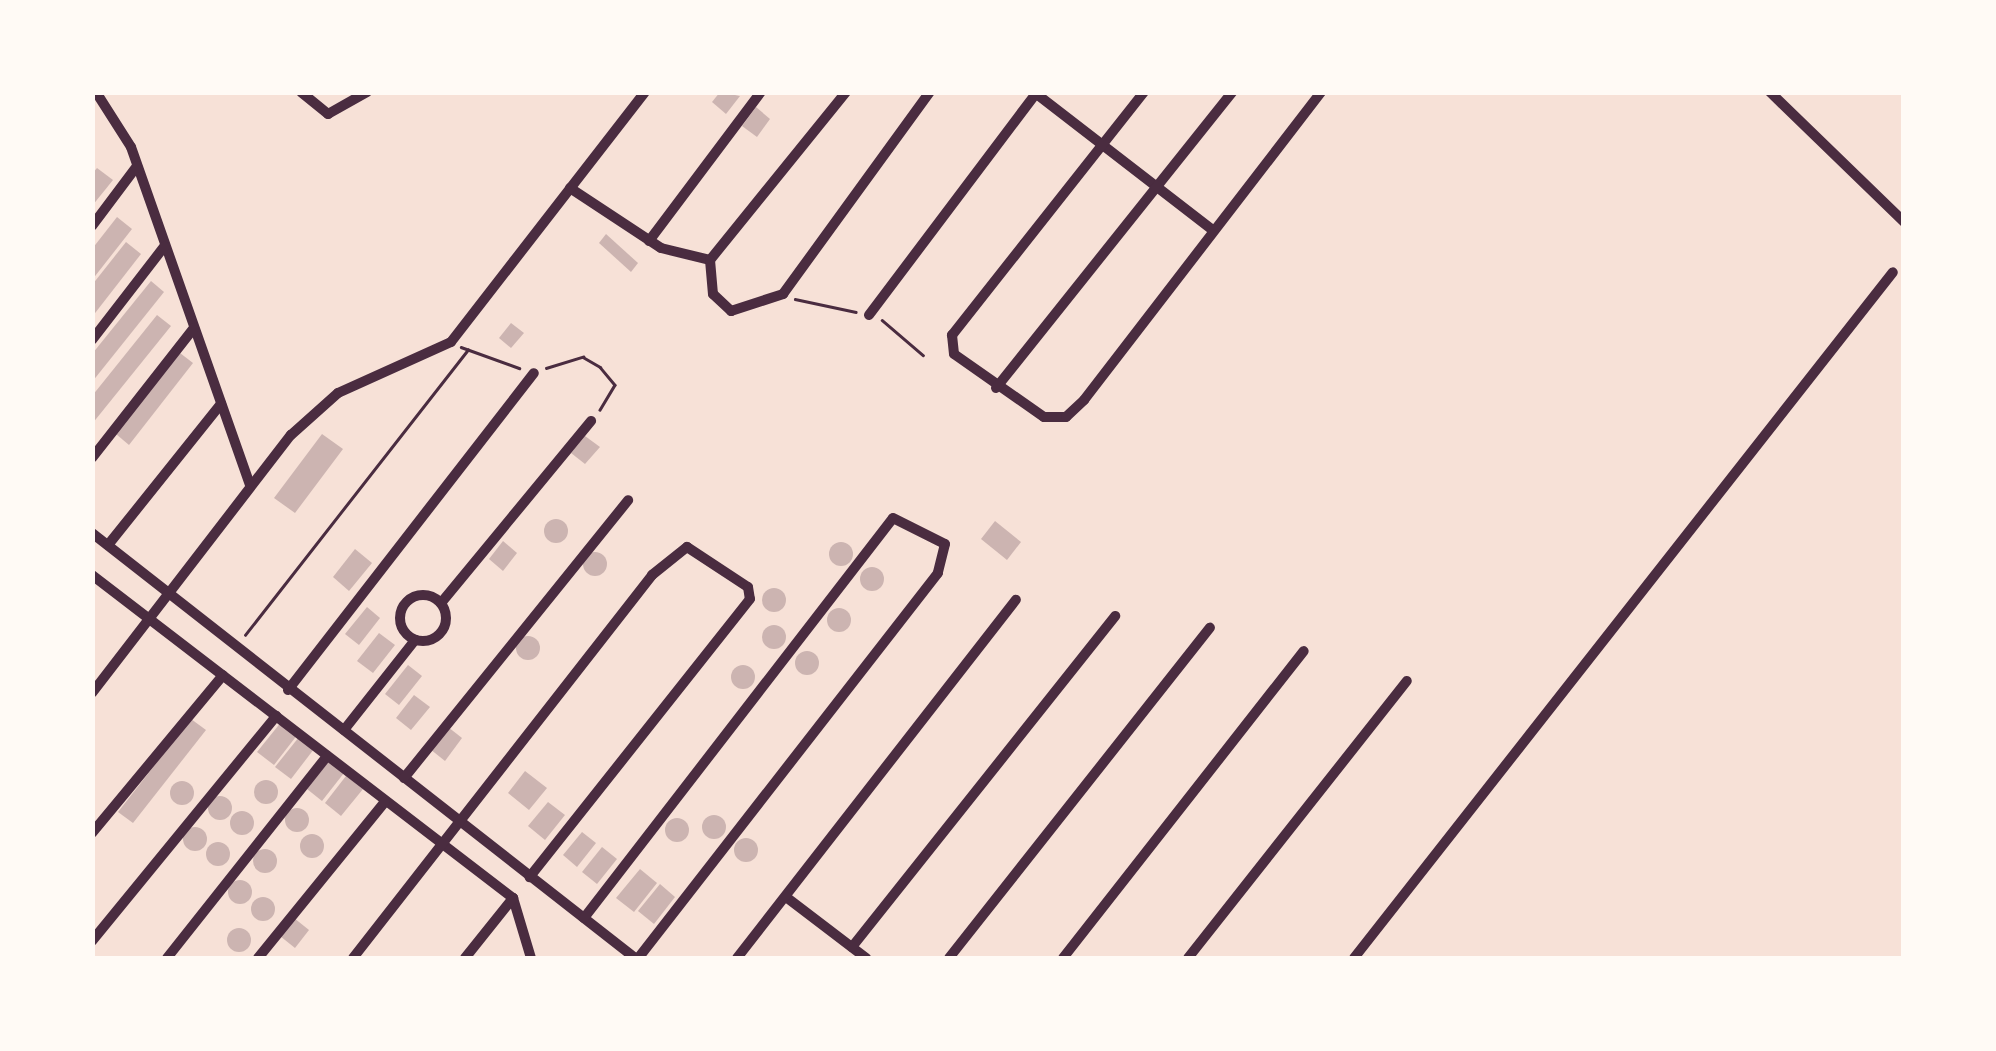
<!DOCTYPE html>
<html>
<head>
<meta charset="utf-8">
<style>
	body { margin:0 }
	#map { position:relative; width:1996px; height:1051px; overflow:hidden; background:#f7e1d7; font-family:Inter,sans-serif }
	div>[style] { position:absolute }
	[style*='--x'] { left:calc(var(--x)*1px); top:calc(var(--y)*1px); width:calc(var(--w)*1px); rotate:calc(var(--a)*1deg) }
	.building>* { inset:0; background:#ccb4b1 }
	.round { border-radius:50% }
	.path>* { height:2.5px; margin:-1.25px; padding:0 1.25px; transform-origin:1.25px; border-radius:1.25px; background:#4a2c40 }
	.minor>* { height:10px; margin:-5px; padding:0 5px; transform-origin:5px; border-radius:5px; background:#4a2c40 }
	.minor>.ring { margin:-5px; padding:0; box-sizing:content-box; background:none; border:10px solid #4a2c40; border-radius:50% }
	span { translate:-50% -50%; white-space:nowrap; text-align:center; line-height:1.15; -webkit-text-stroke:8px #fffaf5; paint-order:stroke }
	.frame { position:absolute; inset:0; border:95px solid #fffaf5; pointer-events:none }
</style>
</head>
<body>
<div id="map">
	<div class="building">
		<div style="clip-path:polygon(720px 92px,740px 96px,726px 114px,712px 102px)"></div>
		<div style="clip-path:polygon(756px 107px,770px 119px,757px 137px,742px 126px)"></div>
		<div style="clip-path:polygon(97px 168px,113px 180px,92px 206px,92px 174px)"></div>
		<div style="clip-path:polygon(117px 217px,132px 229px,92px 280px,92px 249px)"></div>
		<div style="clip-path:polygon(606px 234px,638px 263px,631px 272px,599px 243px)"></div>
		<div style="clip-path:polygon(126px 242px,141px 254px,92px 317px,92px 285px)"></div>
		<div style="clip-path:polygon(151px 281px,164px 292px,92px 382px,92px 354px)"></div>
		<div style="clip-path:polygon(157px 315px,171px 326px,92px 424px,92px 396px)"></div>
		<div style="clip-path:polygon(511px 323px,524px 333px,511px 348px,499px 338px)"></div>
		<div style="clip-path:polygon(180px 353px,193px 363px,129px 445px,116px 434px)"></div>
		<div style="clip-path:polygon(322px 434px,343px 449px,295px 513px,274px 498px)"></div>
		<div style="clip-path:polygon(585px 436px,600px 447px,585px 464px,571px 453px)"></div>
		<div class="round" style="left:544px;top:519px;width:24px;height:24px"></div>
		<div style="clip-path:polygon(995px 521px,1021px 542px,1007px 560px,981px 539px)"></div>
		<div style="clip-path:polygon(503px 541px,517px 553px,503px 571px,489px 559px)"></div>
		<div class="round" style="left:829px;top:542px;width:24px;height:24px"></div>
		<div style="clip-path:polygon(355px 549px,372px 563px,349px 591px,333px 577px)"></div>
		<div class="round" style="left:583px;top:552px;width:24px;height:24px"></div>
		<div class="round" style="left:860px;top:567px;width:24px;height:24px"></div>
		<div class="round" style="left:762px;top:588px;width:24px;height:24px"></div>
		<div style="clip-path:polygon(367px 607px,380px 618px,359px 645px,345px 634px)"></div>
		<div class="round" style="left:827px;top:608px;width:24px;height:24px"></div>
		<div class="round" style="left:762px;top:625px;width:24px;height:24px"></div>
		<div style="clip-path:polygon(379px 633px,395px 645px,373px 673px,357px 661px)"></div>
		<div class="round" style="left:516px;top:636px;width:24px;height:24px"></div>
		<div class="round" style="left:795px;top:651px;width:24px;height:24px"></div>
		<div style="clip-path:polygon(408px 665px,422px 676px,399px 705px,385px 694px)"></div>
		<div class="round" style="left:731px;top:665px;width:24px;height:24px"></div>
		<div style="clip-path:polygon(414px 695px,430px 707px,411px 730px,396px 718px)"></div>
		<div style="clip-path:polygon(191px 719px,206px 730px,133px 823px,118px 812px)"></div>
		<div style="clip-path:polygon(282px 721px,298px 734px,274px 765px,257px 752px)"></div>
		<div style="clip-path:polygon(448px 727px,462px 738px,445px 761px,430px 749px)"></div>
		<div style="clip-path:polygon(299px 737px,314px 749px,291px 779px,275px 767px)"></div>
		<div style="clip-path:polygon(329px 761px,344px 773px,322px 801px,307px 789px)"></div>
		<div style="clip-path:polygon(525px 771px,547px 788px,529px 810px,508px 793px)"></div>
		<div style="clip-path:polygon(346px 776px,363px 789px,341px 816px,325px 803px)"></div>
		<div class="round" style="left:254px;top:780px;width:24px;height:24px"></div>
		<div class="round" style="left:170px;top:781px;width:24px;height:24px"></div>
		<div class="round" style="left:208px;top:796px;width:24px;height:24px"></div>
		<div style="clip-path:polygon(548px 802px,565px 815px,545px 840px,528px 826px)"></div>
		<div class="round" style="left:285px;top:808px;width:24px;height:24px"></div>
		<div class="round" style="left:230px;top:811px;width:24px;height:24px"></div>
		<div class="round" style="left:702px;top:815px;width:24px;height:24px"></div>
		<div class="round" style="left:665px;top:818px;width:24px;height:24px"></div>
		<div class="round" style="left:183px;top:827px;width:24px;height:24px"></div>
		<div style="clip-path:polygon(582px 832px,596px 843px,577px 867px,563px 855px)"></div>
		<div class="round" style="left:300px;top:834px;width:24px;height:24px"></div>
		<div class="round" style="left:734px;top:838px;width:24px;height:24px"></div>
		<div class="round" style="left:206px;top:842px;width:24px;height:24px"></div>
		<div style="clip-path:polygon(602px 847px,617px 859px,597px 884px,582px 872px)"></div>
		<div class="round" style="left:253px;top:849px;width:24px;height:24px"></div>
		<div style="clip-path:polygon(640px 869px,657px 883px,634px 912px,616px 898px)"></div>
		<div class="round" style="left:228px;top:880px;width:24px;height:24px"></div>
		<div style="clip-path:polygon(660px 884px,675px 897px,654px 924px,638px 911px)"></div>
		<div class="round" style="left:251px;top:897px;width:24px;height:24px"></div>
		<div style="clip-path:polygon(294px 918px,309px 930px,295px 948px,280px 936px)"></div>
		<div class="round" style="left:227px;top:928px;width:24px;height:24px"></div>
	</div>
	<div class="path">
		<div style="--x:795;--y:299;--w:62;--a:12"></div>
		<div style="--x:882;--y:320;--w:54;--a:40.5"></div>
		<div style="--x:461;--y:347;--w:62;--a:19.9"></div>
		<div style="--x:546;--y:368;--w:39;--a:-17"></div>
		<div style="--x:583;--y:357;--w:20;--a:30"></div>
		<div style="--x:600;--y:367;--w:23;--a:50"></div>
		<div style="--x:615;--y:385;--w:29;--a:121"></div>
		<div style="--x:245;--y:635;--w:362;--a:-52"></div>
	</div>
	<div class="minor">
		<div style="--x:96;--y:92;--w:65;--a:57.5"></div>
		<div style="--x:131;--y:147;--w:357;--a:70.6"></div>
		<div style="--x:301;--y:92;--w:35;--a:39"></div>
		<div style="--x:328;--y:114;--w:45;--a:-29.4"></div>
		<div style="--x:1034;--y:92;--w:227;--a:37.7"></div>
		<div style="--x:1144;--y:92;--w:310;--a:128.3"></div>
		<div style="--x:952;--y:335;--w:19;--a:84"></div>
		<div style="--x:954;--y:354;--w:110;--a:35"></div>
		<div style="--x:1044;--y:417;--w:22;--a:0"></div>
		<div style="--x:1066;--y:417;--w:25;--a:-43"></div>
		<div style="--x:1084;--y:400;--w:389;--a:-52.4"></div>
		<div style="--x:1770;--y:92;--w:187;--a:44.1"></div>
		<div style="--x:570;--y:188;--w:109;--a:33.4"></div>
		<div style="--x:661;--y:248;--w:50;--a:13.8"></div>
		<div style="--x:710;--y:260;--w:216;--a:-51"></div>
		<div style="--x:92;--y:226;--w:75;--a:-53.1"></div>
		<div style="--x:649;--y:241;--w:186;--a:-53.1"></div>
		<div style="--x:710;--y:260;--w:34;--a:85"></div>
		<div style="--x:713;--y:294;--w:25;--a:43"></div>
		<div style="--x:731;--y:311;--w:55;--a:-18.1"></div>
		<div style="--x:783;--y:294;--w:250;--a:-54"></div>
		<div style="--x:869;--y:315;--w:279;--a:-53"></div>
		<div style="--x:92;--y:340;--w:118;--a:-52.3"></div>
		<div style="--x:996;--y:388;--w:379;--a:-51.4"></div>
		<div style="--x:92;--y:458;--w:165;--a:-51.9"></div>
		<div style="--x:92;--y:533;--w:690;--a:38.05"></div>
		<div style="--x:108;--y:545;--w:181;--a:-51.3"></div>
		<div style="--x:92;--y:575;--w:531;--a:37.5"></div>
		<div style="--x:513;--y:898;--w:63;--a:73.3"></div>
		<div class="ring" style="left:400px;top:595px;width:36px;height:36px"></div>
		<div style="--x:441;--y:603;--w:236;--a:-50.5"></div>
		<div style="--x:288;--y:690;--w:401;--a:-52.2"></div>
		<div style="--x:92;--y:693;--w:326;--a:-52.4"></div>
		<div style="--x:291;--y:435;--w:63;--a:-41.8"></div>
		<div style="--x:338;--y:393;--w:124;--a:-24.3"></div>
		<div style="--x:451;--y:342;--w:316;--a:-52.2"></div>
		<div style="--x:344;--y:730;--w:115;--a:-51.7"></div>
		<div style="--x:404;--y:778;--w:357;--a:-51.1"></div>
		<div style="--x:92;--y:833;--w:205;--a:-50.3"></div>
		<div style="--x:786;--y:897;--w:101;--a:37.3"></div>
		<div style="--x:584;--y:918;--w:505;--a:-52.31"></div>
		<div style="--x:893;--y:518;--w:58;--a:26.6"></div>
		<div style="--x:945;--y:544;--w:30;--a:104"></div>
		<div style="--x:938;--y:573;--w:488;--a:127.9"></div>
		<div style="--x:92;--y:941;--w:291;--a:-50.7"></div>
		<div style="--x:852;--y:947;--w:423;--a:-51.5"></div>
		<div style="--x:167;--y:958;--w:258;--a:-51.6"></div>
		<div style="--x:258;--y:958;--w:201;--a:-50.9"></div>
		<div style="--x:353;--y:958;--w:486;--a:-52"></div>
		<div style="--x:652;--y:575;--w:45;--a:-38.7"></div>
		<div style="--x:687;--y:547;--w:73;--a:33.3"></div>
		<div style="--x:748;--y:587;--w:12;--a:81"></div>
		<div style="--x:750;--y:599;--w:355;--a:128.4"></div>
		<div style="--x:465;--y:958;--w:77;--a:-51.3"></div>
		<div style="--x:737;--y:958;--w:454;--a:-52.1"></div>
		<div style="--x:949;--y:958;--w:421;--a:-51.7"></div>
		<div style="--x:1063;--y:958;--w:390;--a:-51.9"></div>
		<div style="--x:1188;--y:958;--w:353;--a:-51.7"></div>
		<div style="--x:1354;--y:958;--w:872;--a:-51.84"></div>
	</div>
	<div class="frame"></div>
</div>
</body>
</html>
